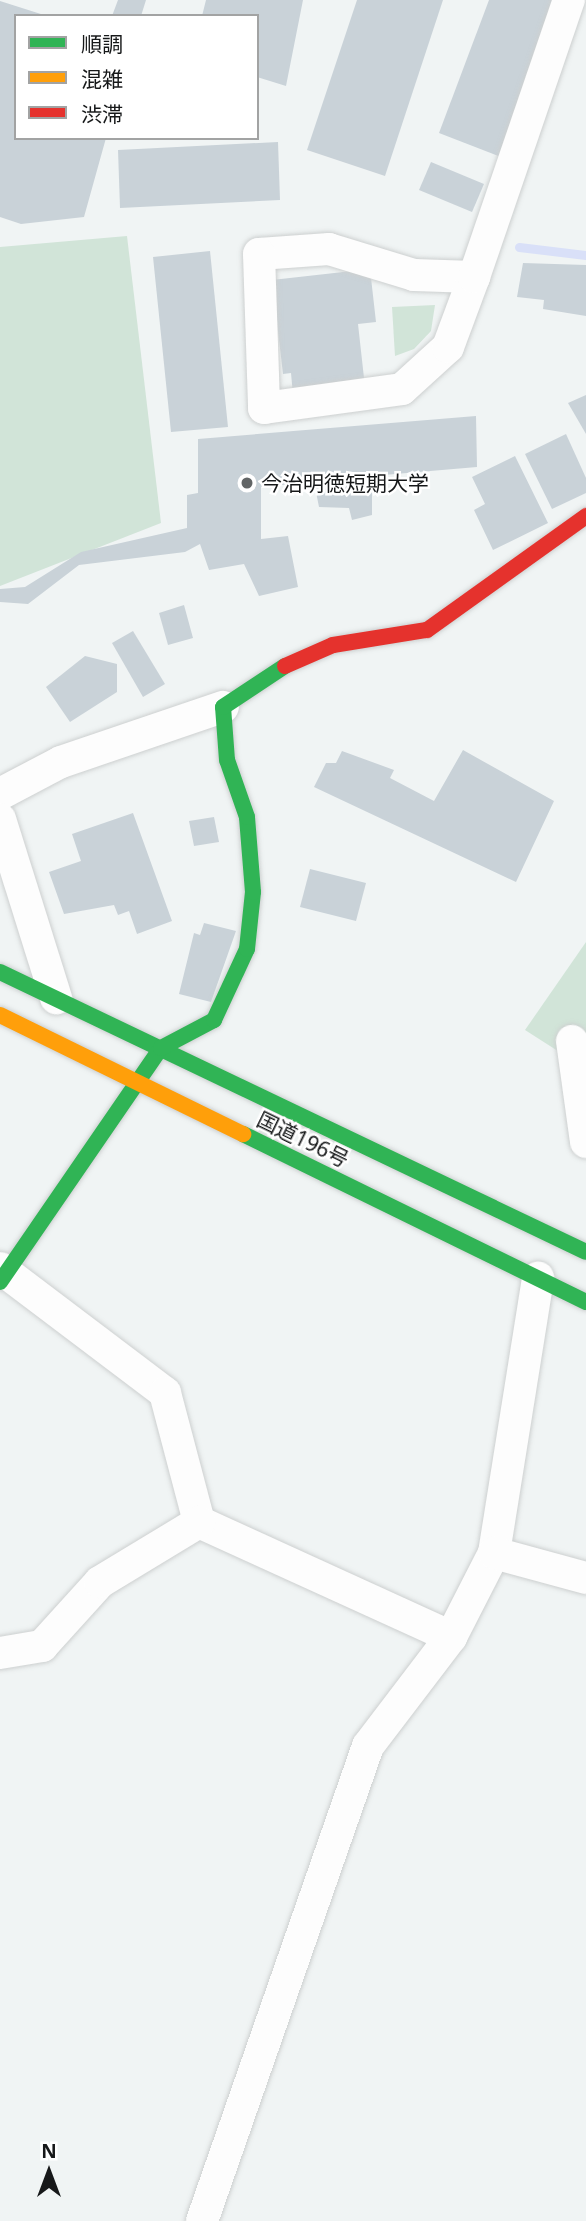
<!DOCTYPE html>
<html>
<head>
<meta charset="utf-8">
<style>
	body { margin:0 }
	#map { position:relative; width:586px; height:2221px; overflow:hidden; background:#f0f4f4; font-family:"Noto Sans","Noto Sans JP",sans-serif }
	div>[style] { position:absolute }
	[style*='--x'] { left:calc(var(--x)*1px); top:calc(var(--y)*1px); width:calc(var(--w)*1px); rotate:calc(var(--a)*1deg) }
	.green>* { inset:0; background:#d1e4d8 }
	.stream>* { height:9px; margin:-4.5px; padding:0 4.5px; transform-origin:4.5px; border-radius:4.5px; background:#d9e0f8 }
	.building>* { inset:0; background:#c9d2d8 }
	.roads { filter:drop-shadow(0 0 2px #cdd0d0) drop-shadow(0 0 2px #cdd0d0) }
	.street>* { height:32px; margin:-16px; padding:0 16px; transform-origin:16px; border-radius:16px; background:#fdfdfd }
	.fast>* { height:16px; margin:-8px; padding:0 8px; transform-origin:8px; border-radius:8px; background:#30b455 }
	.slow>* { height:16px; margin:-8px; padding:0 8px; transform-origin:8px; border-radius:8px; background:#ff9f0a }
	.jam>* { height:16px; margin:-8px; padding:0 8px; transform-origin:8px; border-radius:8px; background:#e5322d }
	.dots>* { width:19px; height:19px; translate:-50% -50%; box-sizing:border-box; border:4px solid #fff; border-radius:50% }
	span { translate:-50% -50%; white-space:nowrap; text-align:center; line-height:1.15; -webkit-text-stroke:5px #fff; paint-order:stroke }
	.poi-label { font-size:21px; color:#161819 }
	.left { translate:0 -50%; text-align:left }
	.street-label { font-size:21px; color:#161819 }
	.legend { position:absolute; left:14px; top:14px; width:245px; height:126px; box-sizing:border-box; background:#fff; border:2px solid #a2a3a3; margin:0; padding:9px 12px; list-style:none; font-size:21px; color:#161819 }
	.legend li { display:flex; align-items:center; gap:14px; height:35px }
	.legend b { width:35px; border:2px solid #a2a3a3 }
	.north { position:absolute; left:14px; top:2137px; width:70px; height:70px; -webkit-text-stroke:5px #fff; paint-order:stroke; rotate:0deg; font-size:19px; font-weight:700; line-height:28px; text-align:center; color:#161819 }
	.north::after { content:''; display:block; margin:auto; width:24px; height:32px; background:#161819; clip-path:polygon(50% 0,100% 100%,50% 72%,0 100%) }
</style>
</head>
<body>
<div id="map">
	<div class="green">
		<div style="clip-path:polygon(127px 236px,161px 523px,0 586px,0 247px)"></div>
		<div style="clip-path:polygon(435px 305px,431px 331px,414px 349px,395px 356px,392px 307px)"></div>
		<div style="clip-path:polygon(586px 942px,586px 1069px,525px 1030px)"></div>
	</div>
	<div class="stream">
		<div style="--x:519;--y:247;--w:67;--a:6.8"></div>
	</div>
	<div class="building">
		<div style="clip-path:polygon(118px 0,146px 0,141px 16px,112px 16px)"></div>
		<div style="clip-path:polygon(206px 0,303px 0,286px 86px,257px 77px,257px 16px,202px 16px)"></div>
		<div style="clip-path:polygon(357px 0,443px 0,385px 176px,307px 150px)"></div>
		<div style="clip-path:polygon(489px 0,560px 0,501px 157px,439px 133px)"></div>
		<div style="clip-path:polygon(0 1px,44px 15px,16px 16px,16px 138px,106px 138px,84px 217px,21px 224px,0 217px)"></div>
		<div style="clip-path:polygon(278px 142px,280px 200px,120px 208px,118px 150px)"></div>
		<div style="clip-path:polygon(431px 162px,484px 184px,472px 212px,419px 190px)"></div>
		<div style="clip-path:polygon(210px 251px,228px 427px,171px 432px,153px 257px)"></div>
		<div style="clip-path:polygon(523px 263px,586px 265px,586px 316px,543px 309px,544px 300px,517px 297px)"></div>
		<div style="clip-path:polygon(370px 269px,376px 322px,358px 324px,365px 387px,293px 395px,291px 373px,283px 374px,272px 280px)"></div>
		<div style="clip-path:polygon(586px 395px,586px 434px,568px 403px)"></div>
		<div style="clip-path:polygon(476px 416px,477px 467px,372px 476px,372px 515px,352px 520px,349px 508px,319px 507px,314px 482px,261px 487px,261px 539px,288px 536px,298px 587px,259px 596px,244px 564px,209px 570px,200px 544px,185px 552px,79px 565px,28px 604px,0 602px,0 589px,25px 587px,81px 552px,187px 528px,187px 495px,198px 493px,198px 439px)"></div>
		<div style="clip-path:polygon(566px 434px,586px 478px,586px 493px,552px 509px,525px 454px)"></div>
		<div style="clip-path:polygon(515px 456px,548px 523px,493px 550px,474px 510px,485px 504px,472px 477px)"></div>
		<div style="clip-path:polygon(184px 605px,193px 638px,168px 645px,159px 613px)"></div>
		<div style="clip-path:polygon(133px 631px,165px 684px,143px 697px,112px 643px)"></div>
		<div style="clip-path:polygon(85px 656px,117px 664px,117px 692px,70px 722px,46px 687px)"></div>
		<div style="clip-path:polygon(463px 750px,554px 801px,516px 882px,314px 787px,326px 763px,336px 763px,342px 751px,394px 770px,390px 778px,434px 801px)"></div>
		<div style="clip-path:polygon(133px 813px,172px 921px,137px 934px,129px 911px,118px 915px,114px 905px,64px 914px,49px 872px,81px 861px,72px 834px)"></div>
		<div style="clip-path:polygon(214px 817px,219px 842px,194px 846px,189px 821px)"></div>
		<div style="clip-path:polygon(310px 869px,366px 883px,356px 921px,300px 907px)"></div>
		<div style="clip-path:polygon(204px 923px,236px 931px,211px 1002px,179px 994px,194px 933px,200px 935px)"></div>
	</div>
	<div class="roads">
		<div class="street">
			<div style="--x:474;--y:277;--w:60;--a:-178.1"></div>
			<div style="--x:414;--y:275;--w:89;--a:-163"></div>
			<div style="--x:329;--y:249;--w:70;--a:175.9"></div>
			<div style="--x:259;--y:254;--w:154;--a:88.1"></div>
			<div style="--x:264;--y:408;--w:139;--a:-7.8"></div>
			<div style="--x:402;--y:389;--w:62;--a:-42.4"></div>
			<div style="--x:448;--y:347;--w:75;--a:-69.6"></div>
			<div style="--x:474;--y:277;--w:293;--a:-71.1"></div>
			<div style="--x:0;--y:794;--w:69;--a:-27.7"></div>
			<div style="--x:61;--y:762;--w:171;--a:-18.8"></div>
			<div style="--x:0;--y:819;--w:188;--a:72.6"></div>
			<div style="--x:572;--y:1041;--w:102;--a:82.1"></div>
			<div style="--x:0;--y:1268;--w:207;--a:37.1"></div>
			<div style="--x:165;--y:1393;--w:133;--a:75.2"></div>
			<div style="--x:199;--y:1522;--w:277;--a:24.5"></div>
			<div style="--x:494;--y:1553;--w:279;--a:-80.9"></div>
			<div style="--x:0;--y:1653;--w:43;--a:-9.5"></div>
			<div style="--x:42;--y:1646;--w:86;--a:-47.8"></div>
			<div style="--x:100;--y:1582;--w:116;--a:-31.2"></div>
			<div style="--x:202;--y:2221;--w:503;--a:-70.74"></div>
			<div style="--x:368;--y:1746;--w:137;--a:-52.7"></div>
			<div style="--x:451;--y:1637;--w:94;--a:-62.9"></div>
			<div style="--x:494;--y:1553;--w:95;--a:15.2"></div>
		</div>
		<div class="fast">
			<div style="--x:0;--y:972;--w:649;--a:25.54"></div>
			<div style="--x:243;--y:1134;--w:382;--a:26.1"></div>
			<div style="--x:0;--y:1282;--w:284;--a:-55.5"></div>
			<div style="--x:161;--y:1048;--w:60;--a:-27.8"></div>
			<div style="--x:214;--y:1020;--w:78;--a:-65.1"></div>
			<div style="--x:247;--y:949;--w:57;--a:-84"></div>
			<div style="--x:253;--y:892;--w:75;--a:-94.6"></div>
			<div style="--x:247;--y:817;--w:60;--a:-109.3"></div>
			<div style="--x:227;--y:760;--w:53;--a:-94.3"></div>
			<div style="--x:223;--y:707;--w:74;--a:-33.5"></div>
		</div>
		<div class="slow">
			<div style="--x:0;--y:1015;--w:271;--a:26.1"></div>
		</div>
		<div class="jam">
			<div style="--x:285;--y:666;--w:52;--a:-23.6"></div>
			<div style="--x:333;--y:645;--w:95;--a:-9.1"></div>
			<div style="--x:427;--y:630;--w:196;--a:-35.6"></div>
		</div>
	</div>
	<div class="dots">
		<div style="left:247px;top:483px;background:#626566"></div>
	</div>
	<div class="poi-label">
		<span class="left" style="left:261px;top:483px">今治明徳短期大学</span>
	</div>
	<div class="street-label">
		<span style="left:303px;top:1139px;rotate:26deg">国道196号</span>
	</div>
	<ul class="legend">
	<li><b style="height:9px;background:#30b455"></b>順調</li>
	<li><b style="height:9px;background:#ff9f0a"></b>混雑</li>
	<li><b style="height:9px;background:#e5322d"></b>渋滞</li>
	</ul>
	<div class="north">N</div>
</div>
</body>
</html>
